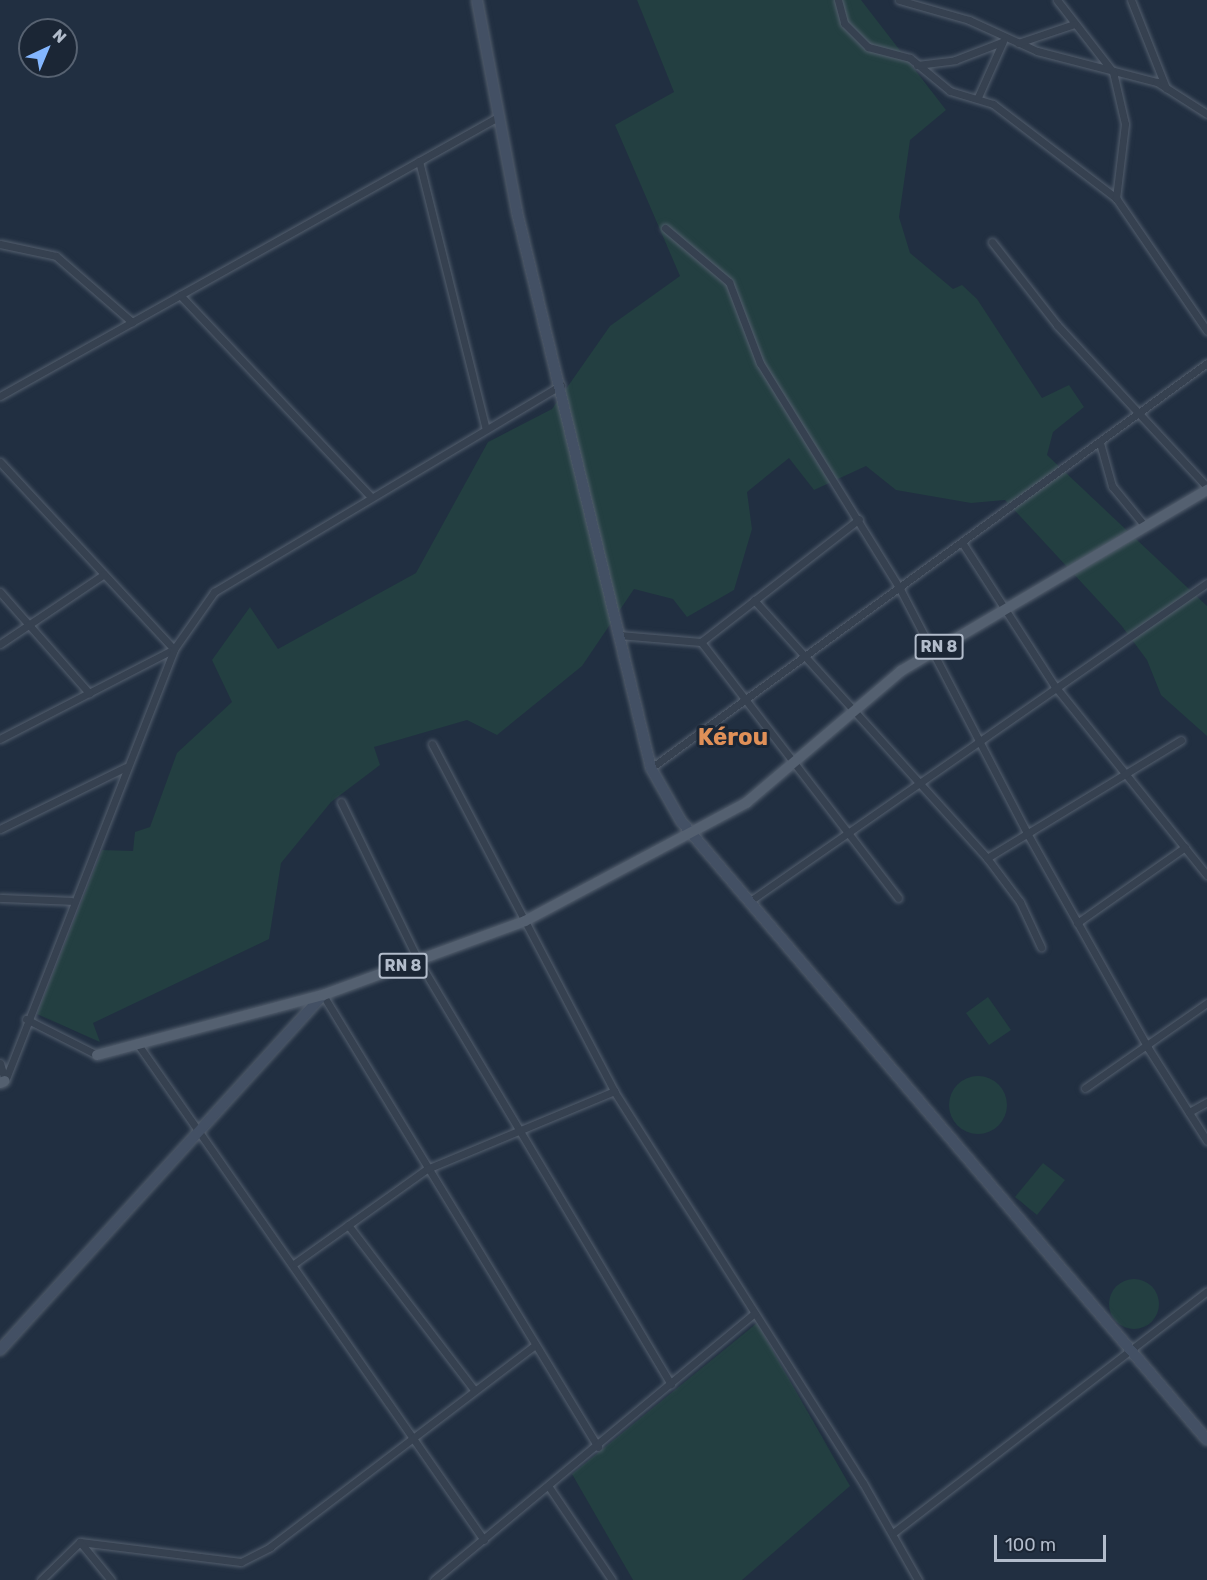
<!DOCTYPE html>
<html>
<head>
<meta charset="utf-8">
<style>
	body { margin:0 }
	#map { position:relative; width:1207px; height:1580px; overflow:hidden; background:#212f41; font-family:Rubik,sans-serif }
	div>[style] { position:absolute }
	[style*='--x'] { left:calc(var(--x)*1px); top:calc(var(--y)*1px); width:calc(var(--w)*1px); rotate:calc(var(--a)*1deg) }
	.green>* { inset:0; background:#233f41 }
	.round { border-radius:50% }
	.roads { filter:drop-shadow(0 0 2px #545f6e) drop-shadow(0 0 2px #545f6e) }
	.street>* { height:7px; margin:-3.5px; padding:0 3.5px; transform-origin:3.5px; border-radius:3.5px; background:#364150 }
	.secondary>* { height:10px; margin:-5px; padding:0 5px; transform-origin:5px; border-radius:5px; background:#435064 }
	.primary>* { height:10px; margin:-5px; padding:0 5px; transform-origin:5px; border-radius:5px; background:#546070 }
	span { translate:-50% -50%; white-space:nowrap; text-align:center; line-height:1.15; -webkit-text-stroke:6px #1b2635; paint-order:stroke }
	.shield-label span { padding:2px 4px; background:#1b2635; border:2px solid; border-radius:4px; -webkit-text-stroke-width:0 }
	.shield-label { font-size:16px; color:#b2bccb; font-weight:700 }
	.district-label { font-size:24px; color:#e09058; font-weight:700 }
	.north { position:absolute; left:18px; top:18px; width:60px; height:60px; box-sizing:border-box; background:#1b2635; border:2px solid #576271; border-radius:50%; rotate:44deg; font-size:16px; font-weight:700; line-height:24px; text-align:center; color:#b2bccb }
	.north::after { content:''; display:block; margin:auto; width:21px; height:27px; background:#83b6ff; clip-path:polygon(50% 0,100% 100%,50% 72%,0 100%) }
	.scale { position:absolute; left:994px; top:1535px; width:112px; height:27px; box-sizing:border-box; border:3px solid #b2bccb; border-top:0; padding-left:8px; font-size:18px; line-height:21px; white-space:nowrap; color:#b2bccb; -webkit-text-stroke:4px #1b2635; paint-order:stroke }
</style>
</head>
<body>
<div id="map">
	<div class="green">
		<div style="clip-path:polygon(637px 0,861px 0,946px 110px,910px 140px,899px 217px,910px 253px,953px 289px,962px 285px,977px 299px,1042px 398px,1069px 385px,1084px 407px,1053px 432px,1047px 455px,1207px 606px,1207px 736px,1161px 695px,1147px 660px,1121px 625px,1005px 500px,971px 503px,896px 490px,866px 466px,814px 490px,789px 458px,747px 492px,752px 529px,734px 590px,687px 617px,673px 599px,634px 589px,582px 666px,497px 735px,467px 720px,374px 747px,380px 765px,331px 802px,281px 863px,269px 939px,93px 1023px,100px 1042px,37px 1014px,102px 850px,133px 851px,135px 832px,150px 827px,177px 753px,232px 702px,212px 660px,250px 607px,278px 649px,416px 573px,488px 442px,552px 409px,610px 326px,680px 276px,615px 125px,674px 92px)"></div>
		<div style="clip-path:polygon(988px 997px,1011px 1030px,989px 1045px,966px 1013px)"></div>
		<div class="round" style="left:949px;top:1076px;width:58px;height:58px"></div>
		<div style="clip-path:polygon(1043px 1163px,1065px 1180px,1037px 1215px,1015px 1197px)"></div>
		<div class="round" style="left:1109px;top:1279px;width:50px;height:50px"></div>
		<div style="clip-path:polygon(757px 1323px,850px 1486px,742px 1580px,633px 1580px,572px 1474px)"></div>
	</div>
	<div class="roads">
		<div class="street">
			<div style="--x:838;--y:0;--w:24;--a:75"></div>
			<div style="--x:844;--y:23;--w:34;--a:45"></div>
			<div style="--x:868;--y:47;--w:43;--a:14.7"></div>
			<div style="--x:910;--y:58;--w:52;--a:39.5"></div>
			<div style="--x:950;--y:91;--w:45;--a:16.8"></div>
			<div style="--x:993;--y:104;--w:155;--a:37.4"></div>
			<div style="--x:1116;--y:198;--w:161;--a:55.6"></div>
			<div style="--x:899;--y:0;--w:73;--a:15.9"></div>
			<div style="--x:969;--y:20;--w:75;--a:24.5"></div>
			<div style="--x:1037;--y:51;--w:124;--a:14.5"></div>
			<div style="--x:1157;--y:82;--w:59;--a:32.6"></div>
			<div style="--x:1057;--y:0;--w:91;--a:52.1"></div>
			<div style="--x:1113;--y:72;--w:53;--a:77"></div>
			<div style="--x:1125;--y:124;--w:75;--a:96.9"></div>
			<div style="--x:1131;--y:0;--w:95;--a:68.3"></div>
			<div style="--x:1018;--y:43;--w:59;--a:-18.7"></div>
			<div style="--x:917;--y:65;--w:38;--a:-7"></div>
			<div style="--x:955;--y:60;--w:50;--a:-21"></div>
			<div style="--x:978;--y:97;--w:61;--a:-65.9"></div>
			<div style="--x:419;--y:161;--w:276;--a:76"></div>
			<div style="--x:665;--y:228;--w:84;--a:40.2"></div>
			<div style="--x:729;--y:282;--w:87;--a:69.1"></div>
			<div style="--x:760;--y:363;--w:266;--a:58.2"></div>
			<div style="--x:900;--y:589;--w:275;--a:62.5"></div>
			<div style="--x:1027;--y:833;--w:247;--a:60.6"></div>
			<div style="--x:1148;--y:1048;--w:110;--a:57.6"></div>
			<div style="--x:992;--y:242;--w:105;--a:51.9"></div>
			<div style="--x:1057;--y:325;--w:221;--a:47.2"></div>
			<div style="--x:0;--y:244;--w:57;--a:12.1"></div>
			<div style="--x:56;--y:256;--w:101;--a:41"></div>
			<div style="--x:180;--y:295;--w:277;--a:46.6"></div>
			<div style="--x:0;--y:396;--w:571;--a:-29.26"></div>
			<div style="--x:1100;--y:443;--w:45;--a:74.4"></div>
			<div style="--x:1112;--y:486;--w:50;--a:50.6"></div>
			<div style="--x:0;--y:462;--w:255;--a:47.1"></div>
			<div style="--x:174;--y:649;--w:196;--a:152.7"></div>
			<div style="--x:963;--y:544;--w:168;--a:57.2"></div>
			<div style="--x:1054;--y:685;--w:244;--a:51.2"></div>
			<div style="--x:0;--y:592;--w:135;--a:48.6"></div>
			<div style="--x:754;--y:600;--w:348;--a:47.9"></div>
			<div style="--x:987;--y:858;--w:55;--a:53.1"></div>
			<div style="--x:1020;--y:902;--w:50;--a:65"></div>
			<div style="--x:619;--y:635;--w:82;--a:4.9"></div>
			<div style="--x:701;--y:642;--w:200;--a:-37.9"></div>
			<div style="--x:701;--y:642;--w:323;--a:52.4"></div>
			<div style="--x:0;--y:644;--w:125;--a:-33.9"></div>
			<div style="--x:432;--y:744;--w:392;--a:62.3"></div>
			<div style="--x:614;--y:1091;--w:464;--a:57.6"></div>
			<div style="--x:863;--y:1483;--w:112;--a:60.4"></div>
			<div style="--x:651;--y:768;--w:688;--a:-36.07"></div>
			<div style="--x:341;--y:802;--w:176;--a:64"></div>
			<div style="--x:418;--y:960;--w:494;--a:59.2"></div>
			<div style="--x:0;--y:829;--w:140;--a:-26.2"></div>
			<div style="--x:987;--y:858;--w:227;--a:-31.3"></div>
			<div style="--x:0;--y:898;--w:71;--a:2.4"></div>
			<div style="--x:750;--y:901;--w:557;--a:-34.83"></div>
			<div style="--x:1077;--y:923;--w:132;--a:-35.1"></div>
			<div style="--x:323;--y:995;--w:529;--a:58.68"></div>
			<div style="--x:26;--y:1019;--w:80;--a:26.9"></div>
			<div style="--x:137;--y:1043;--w:606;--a:55.08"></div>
			<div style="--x:0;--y:1063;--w:19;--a:74"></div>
			<div style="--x:5;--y:1081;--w:464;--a:-68.6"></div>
			<div style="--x:174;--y:649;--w:70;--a:-54.9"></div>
			<div style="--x:214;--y:592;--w:404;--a:-30.8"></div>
			<div style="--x:1085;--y:1088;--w:149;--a:-34.9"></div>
			<div style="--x:1189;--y:1112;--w:21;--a:-29"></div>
			<div style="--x:348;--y:1225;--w:208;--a:52.6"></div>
			<div style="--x:295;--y:1263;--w:162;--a:-35.5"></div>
			<div style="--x:427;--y:1169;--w:203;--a:-22.6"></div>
			<div style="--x:549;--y:1487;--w:112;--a:55.9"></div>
			<div style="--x:893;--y:1533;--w:396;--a:-37.6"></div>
			<div style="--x:80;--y:1542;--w:162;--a:7.1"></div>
			<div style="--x:241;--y:1562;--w:33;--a:-27"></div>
			<div style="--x:270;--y:1547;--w:330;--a:-37.3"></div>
			<div style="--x:41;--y:1580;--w:54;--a:-44.3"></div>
			<div style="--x:80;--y:1542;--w:49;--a:50.8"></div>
			<div style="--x:434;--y:1580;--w:417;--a:-39.8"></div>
		</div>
		<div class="secondary">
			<div style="--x:477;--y:0;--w:216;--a:79.3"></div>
			<div style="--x:517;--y:212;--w:572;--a:76.45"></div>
			<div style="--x:651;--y:768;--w:61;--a:60.5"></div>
			<div style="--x:681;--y:821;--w:812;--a:49.64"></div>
			<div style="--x:0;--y:1350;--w:480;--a:-47.7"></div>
		</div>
		<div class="primary">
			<div style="--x:97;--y:1055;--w:234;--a:-14.9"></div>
			<div style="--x:323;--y:995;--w:215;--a:-20.1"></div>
			<div style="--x:525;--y:921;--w:251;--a:-28.1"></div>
			<div style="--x:746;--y:803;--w:204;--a:-40.4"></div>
			<div style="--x:901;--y:671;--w:356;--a:-30.6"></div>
			<div style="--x:0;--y:1083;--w:5;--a:-22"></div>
		</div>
	</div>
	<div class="shield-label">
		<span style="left:939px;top:647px">RN 8</span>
		<span style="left:403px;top:966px">RN 8</span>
	</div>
	<div class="district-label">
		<span style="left:733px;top:738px">Kérou</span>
	</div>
	<div class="north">N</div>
	<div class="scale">100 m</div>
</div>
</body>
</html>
